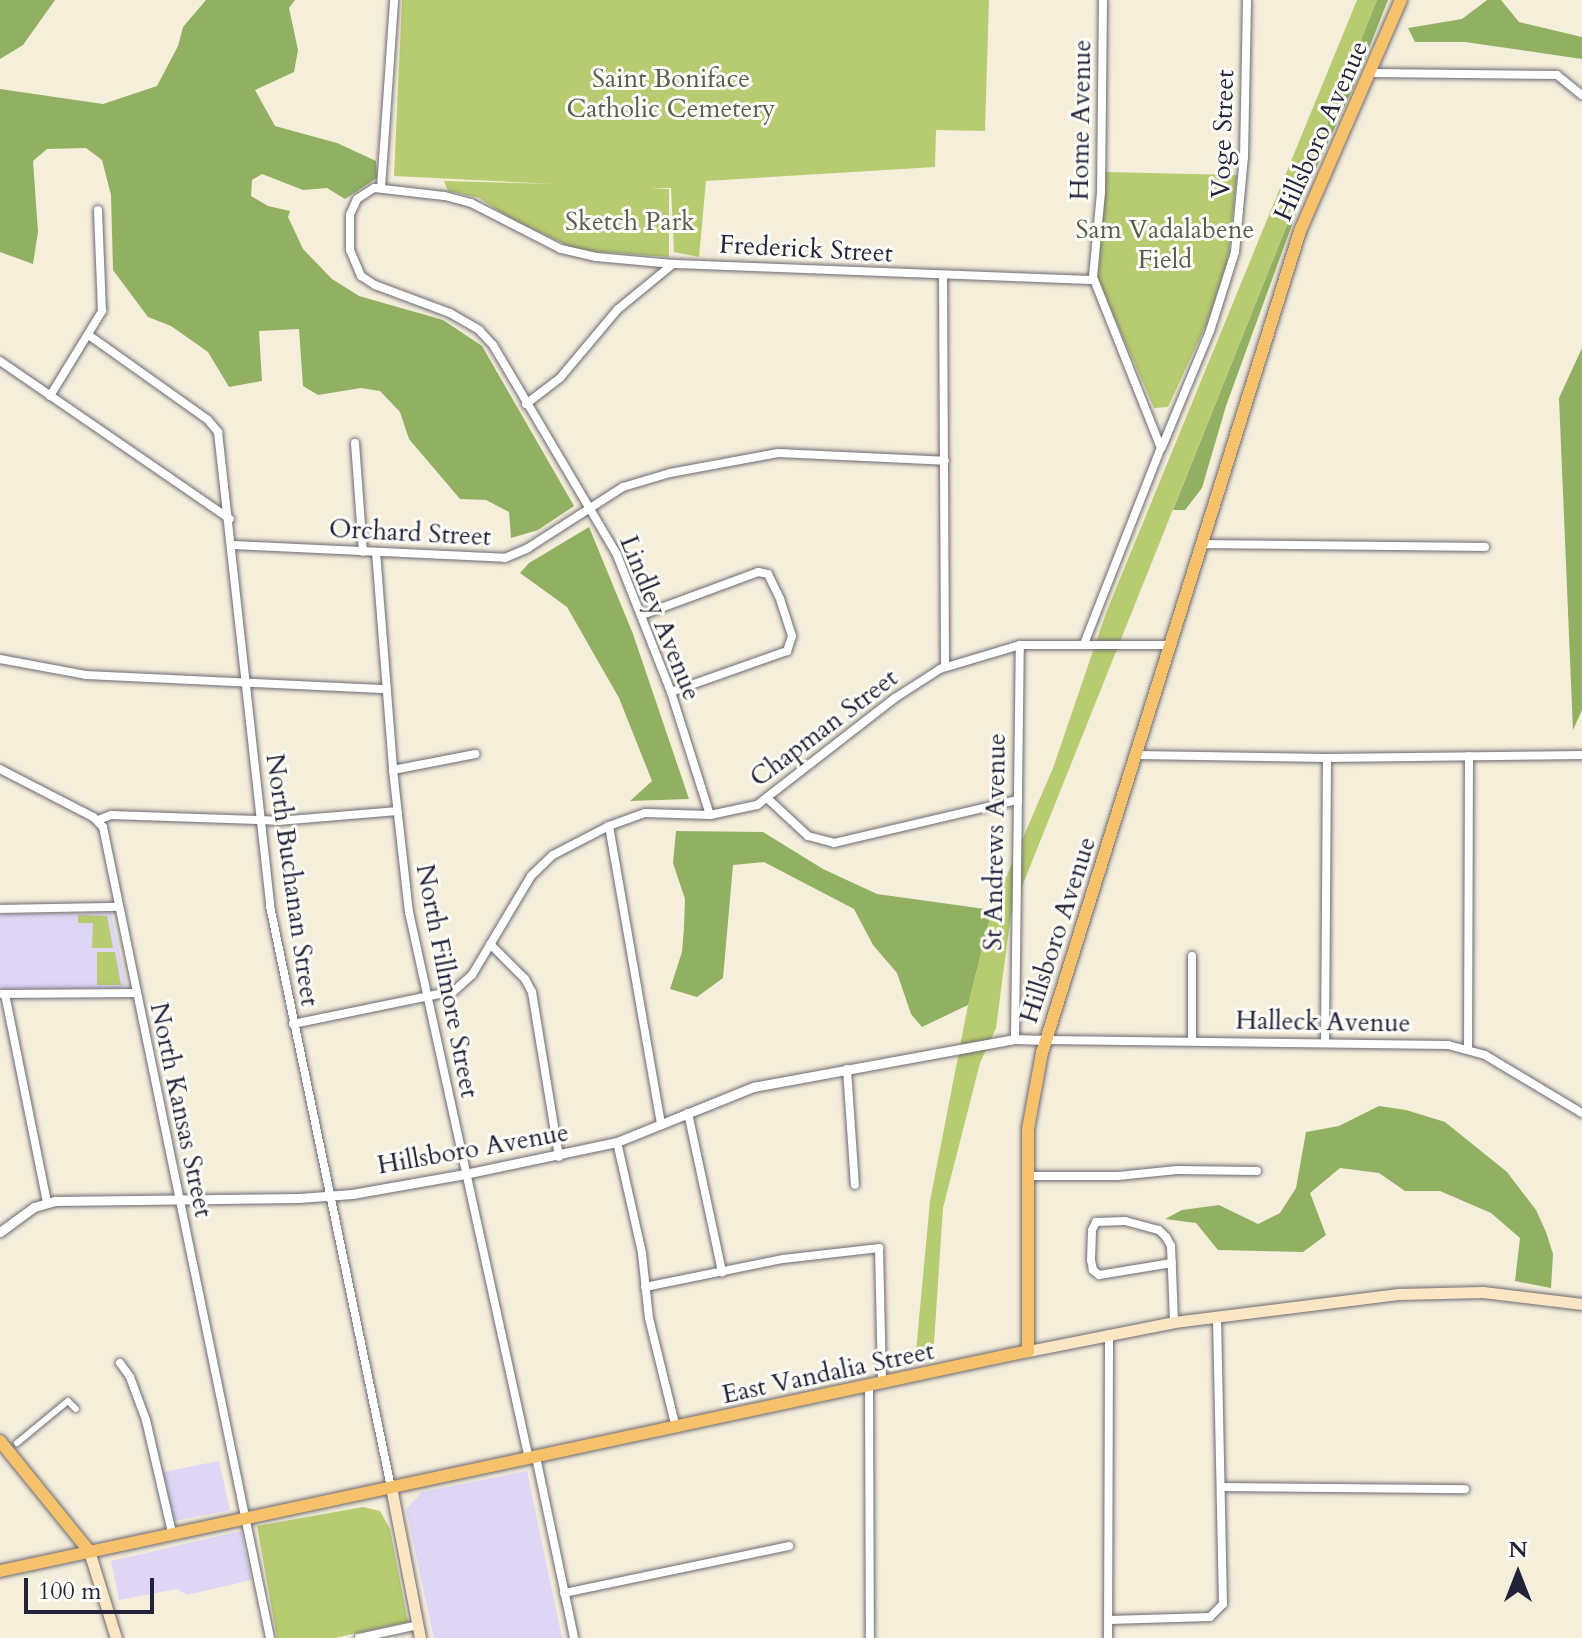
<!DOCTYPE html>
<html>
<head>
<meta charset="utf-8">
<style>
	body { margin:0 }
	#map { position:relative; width:1582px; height:1638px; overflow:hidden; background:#f5eedb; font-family:Cardo,serif }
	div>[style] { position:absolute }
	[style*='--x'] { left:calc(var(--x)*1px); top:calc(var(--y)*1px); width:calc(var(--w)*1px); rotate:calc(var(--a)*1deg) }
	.built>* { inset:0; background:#dfd5f5 }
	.green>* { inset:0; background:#b7cc70 }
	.forest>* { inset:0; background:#91b062 }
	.roads { filter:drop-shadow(0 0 2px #6c6973) drop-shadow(0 0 2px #6c6973) }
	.pedestrian>* { height:6px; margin:-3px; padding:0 3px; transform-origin:3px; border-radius:3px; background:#fff }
	.minor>* { height:8px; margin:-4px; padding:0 4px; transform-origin:4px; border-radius:4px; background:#fff }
	.tertiary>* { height:9px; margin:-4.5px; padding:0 4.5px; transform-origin:4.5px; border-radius:4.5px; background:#fff }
	.secondary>* { height:11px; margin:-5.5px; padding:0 5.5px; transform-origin:5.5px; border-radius:5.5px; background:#fbe6c4 }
	.primary>* { height:12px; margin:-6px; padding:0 6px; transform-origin:6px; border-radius:6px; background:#f6c16b }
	span { translate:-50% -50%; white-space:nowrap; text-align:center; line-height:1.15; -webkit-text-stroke:6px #fdfcf7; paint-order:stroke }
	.park-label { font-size:26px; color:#565e4e }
	.street-label { font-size:26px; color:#22223b }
	.north { position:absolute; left:1478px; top:1534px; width:80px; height:80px; -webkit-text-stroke:6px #fdfcf7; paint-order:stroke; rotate:0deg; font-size:22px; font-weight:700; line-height:32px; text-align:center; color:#22223b }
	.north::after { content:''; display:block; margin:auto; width:28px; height:36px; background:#22223b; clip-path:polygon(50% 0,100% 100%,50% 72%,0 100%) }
	.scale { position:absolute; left:24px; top:1578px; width:130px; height:36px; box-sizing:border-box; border:4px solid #22223b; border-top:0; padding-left:10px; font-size:24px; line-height:28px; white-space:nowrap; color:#22223b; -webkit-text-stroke:6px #fdfcf7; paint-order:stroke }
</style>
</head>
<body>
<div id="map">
	<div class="built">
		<div style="clip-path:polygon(111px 913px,126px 981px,124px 988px,0 989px,0 914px)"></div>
		<div style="clip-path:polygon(219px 1461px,230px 1510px,174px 1521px,163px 1472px)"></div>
		<div style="clip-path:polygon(527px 1471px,562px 1638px,434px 1638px,406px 1509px,422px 1492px)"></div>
		<div style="clip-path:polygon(241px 1531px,251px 1580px,187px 1595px,177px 1589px,119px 1600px,111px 1561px)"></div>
	</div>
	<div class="green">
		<div style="clip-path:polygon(402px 0,989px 0,985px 131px,936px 130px,935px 167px,706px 181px,699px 257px,674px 252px,671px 188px,649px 188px,669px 189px,669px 257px,577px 250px,508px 217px,479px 198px,448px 191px,444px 181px,553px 184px,394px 176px)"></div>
		<div style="clip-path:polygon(1357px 0,1377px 0,1011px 914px,996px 1028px,980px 1063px,943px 1208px,933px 1358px,915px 1362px,930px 1201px,968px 1005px,992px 910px,1053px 768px,1106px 613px)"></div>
		<div style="clip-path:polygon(1105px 172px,1237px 175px,1228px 260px,1207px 323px,1168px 407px,1154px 408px,1098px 280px)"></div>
		<div style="clip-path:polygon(78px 915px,107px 916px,113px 948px,92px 948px,93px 923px,78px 923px)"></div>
		<div style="clip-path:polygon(97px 952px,115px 952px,121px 985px,97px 985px)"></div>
		<div style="clip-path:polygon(363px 1507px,380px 1511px,390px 1529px,408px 1622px,334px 1638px,277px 1638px,257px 1526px)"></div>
	</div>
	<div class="forest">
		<div style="clip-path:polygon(0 0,55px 0,23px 45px,0 59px)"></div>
		<div style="clip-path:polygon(206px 0,295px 0,289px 8px,298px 50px,294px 72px,255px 90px,275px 126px,337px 143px,376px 161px,377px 178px,345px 199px,327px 188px,303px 190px,262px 174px,252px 180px,251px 196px,268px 206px,290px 211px,288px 217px,303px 249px,332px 279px,359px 296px,443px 320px,482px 346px,574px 506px,538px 530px,511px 538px,509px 512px,486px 500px,460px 499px,409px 439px,400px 412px,380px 391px,361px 388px,318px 395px,303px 386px,299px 329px,259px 331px,262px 381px,229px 387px,208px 352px,171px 326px,148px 317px,113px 270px,111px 195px,102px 160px,86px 148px,47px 149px,33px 161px,38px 232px,33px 264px,0 252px,0 89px,103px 104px,157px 86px,178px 46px,183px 27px)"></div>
		<div style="clip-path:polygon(1377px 0,1388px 0,1354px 86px,1300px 203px,1226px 406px,1202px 488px,1185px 510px,1173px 510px)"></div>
		<div style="clip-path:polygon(1487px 0,1501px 0,1519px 22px,1582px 37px,1582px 59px,1465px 42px,1415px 42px,1408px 28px,1462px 19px)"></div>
		<div style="clip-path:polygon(1582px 348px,1582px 710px,1573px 730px,1559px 398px)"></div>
		<div style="clip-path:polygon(589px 527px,633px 634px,689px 799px,630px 801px,652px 781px,619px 698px,567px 607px,520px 573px,529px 563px)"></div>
		<div style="clip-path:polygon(676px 831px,763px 832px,823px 869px,877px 894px,992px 910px,968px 1005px,922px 1027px,911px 1014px,897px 973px,873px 945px,854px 909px,764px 862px,733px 865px,723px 978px,697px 997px,670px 989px,682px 952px,684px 928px,685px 899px,673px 863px)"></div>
		<div style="clip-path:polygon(1379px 1106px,1406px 1110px,1445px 1122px,1507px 1172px,1536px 1210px,1546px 1232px,1553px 1254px,1551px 1288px,1515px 1281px,1520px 1238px,1491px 1213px,1440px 1191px,1405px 1191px,1379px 1173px,1340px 1168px,1310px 1193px,1326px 1235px,1303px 1252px,1218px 1250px,1196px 1223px,1165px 1219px,1182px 1210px,1219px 1205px,1258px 1224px,1280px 1213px,1296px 1188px,1306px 1132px,1339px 1126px)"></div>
	</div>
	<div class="roads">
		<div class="pedestrian">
			<div style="--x:17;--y:1443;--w:66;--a:-39.5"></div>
			<div style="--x:68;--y:1401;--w:11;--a:45"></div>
		</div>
		<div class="minor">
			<div style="--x:1371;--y:73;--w:186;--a:0.6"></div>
			<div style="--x:1557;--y:75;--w:32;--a:39"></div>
			<div style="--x:381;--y:188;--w:188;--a:-86"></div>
			<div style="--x:673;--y:264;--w:77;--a:-174.8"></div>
			<div style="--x:596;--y:257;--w:36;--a:-167"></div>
			<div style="--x:561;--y:249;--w:101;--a:-152.9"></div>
			<div style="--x:471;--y:203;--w:28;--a:-165"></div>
			<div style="--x:444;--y:196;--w:70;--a:-173.5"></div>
			<div style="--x:374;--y:188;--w:20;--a:147"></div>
			<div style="--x:357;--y:199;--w:17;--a:114"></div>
			<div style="--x:350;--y:215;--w:35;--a:90"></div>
			<div style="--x:350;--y:250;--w:28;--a:67"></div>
			<div style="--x:361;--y:276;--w:17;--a:33"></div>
			<div style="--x:375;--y:285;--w:80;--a:20.5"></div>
			<div style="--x:450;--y:313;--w:34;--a:30"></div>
			<div style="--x:479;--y:330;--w:21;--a:47"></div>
			<div style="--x:493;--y:345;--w:244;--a:59.4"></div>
			<div style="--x:617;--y:555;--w:147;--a:68.5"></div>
			<div style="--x:671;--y:692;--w:129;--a:72.4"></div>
			<div style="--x:943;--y:276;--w:391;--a:89.7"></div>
			<div style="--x:90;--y:336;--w:145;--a:35.4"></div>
			<div style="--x:208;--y:420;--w:16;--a:50"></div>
			<div style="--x:218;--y:432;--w:477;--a:83.7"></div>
			<div style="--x:270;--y:906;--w:593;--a:78.24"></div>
			<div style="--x:0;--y:361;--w:279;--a:34.5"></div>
			<div style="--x:50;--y:396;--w:100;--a:-58.5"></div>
			<div style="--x:102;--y:311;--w:101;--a:-92.3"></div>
			<div style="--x:526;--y:404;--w:43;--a:-37.4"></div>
			<div style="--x:560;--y:378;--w:90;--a:-50"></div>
			<div style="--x:618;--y:309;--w:71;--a:-39.3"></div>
			<div style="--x:673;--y:264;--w:420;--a:2.2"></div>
			<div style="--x:355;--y:443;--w:109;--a:85.8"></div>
			<div style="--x:1162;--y:447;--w:126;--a:-67.5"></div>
			<div style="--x:1210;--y:331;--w:83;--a:-72.4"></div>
			<div style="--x:1235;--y:252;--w:95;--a:-84.6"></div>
			<div style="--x:1244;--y:157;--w:157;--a:-88.9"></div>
			<div style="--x:1202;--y:544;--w:283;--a:0.6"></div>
			<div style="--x:233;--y:545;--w:272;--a:2.7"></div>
			<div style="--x:505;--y:558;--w:25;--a:-23"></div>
			<div style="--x:528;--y:548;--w:113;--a:-32.7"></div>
			<div style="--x:623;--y:487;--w:49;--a:-16.6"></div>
			<div style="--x:670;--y:473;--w:110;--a:-10.5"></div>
			<div style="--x:778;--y:453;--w:167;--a:2.7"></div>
			<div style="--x:376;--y:552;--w:219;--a:85.5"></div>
			<div style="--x:393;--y:770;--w:143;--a:83.6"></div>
			<div style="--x:409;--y:912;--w:560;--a:77.63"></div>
			<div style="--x:642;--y:615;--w:124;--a:-20.3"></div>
			<div style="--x:758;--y:572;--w:10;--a:11"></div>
			<div style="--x:768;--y:574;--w:28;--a:64"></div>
			<div style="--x:780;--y:599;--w:39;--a:72"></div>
			<div style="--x:792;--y:636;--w:16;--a:108"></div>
			<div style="--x:787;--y:651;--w:123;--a:160.5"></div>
			<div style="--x:1084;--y:644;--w:211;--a:-68.6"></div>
			<div style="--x:1161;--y:448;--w:184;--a:-111.7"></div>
			<div style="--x:1093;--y:277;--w:85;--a:-84.6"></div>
			<div style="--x:1101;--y:192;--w:192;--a:-89.4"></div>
			<div style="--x:0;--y:659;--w:87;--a:10.5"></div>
			<div style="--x:86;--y:675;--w:301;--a:2.7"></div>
			<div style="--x:1137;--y:755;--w:190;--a:0.9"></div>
			<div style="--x:1327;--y:758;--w:255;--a:-0.7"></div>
			<div style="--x:0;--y:769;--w:105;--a:27.3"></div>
			<div style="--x:93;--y:817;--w:14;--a:45"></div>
			<div style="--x:103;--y:827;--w:828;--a:78.36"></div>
			<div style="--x:393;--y:770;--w:84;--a:-11"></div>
			<div style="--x:767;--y:798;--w:56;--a:42.8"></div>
			<div style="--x:808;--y:836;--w:27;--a:15"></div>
			<div style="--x:834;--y:843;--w:189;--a:-13.2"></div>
			<div style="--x:98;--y:820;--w:14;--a:-21"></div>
			<div style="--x:111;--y:815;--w:168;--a:2"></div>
			<div style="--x:279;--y:821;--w:118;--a:-4.8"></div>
			<div style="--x:609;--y:826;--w:303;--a:80.1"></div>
			<div style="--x:0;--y:909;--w:119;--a:-1"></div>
			<div style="--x:490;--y:944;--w:49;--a:45"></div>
			<div style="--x:525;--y:979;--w:15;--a:62"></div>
			<div style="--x:532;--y:992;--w:167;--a:80.7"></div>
			<div style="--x:1192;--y:956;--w:84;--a:90"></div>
			<div style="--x:2;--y:994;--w:135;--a:-0.4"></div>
			<div style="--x:5;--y:994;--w:212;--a:78.6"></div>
			<div style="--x:293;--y:1024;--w:164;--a:-11.6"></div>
			<div style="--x:454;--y:991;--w:24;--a:-42"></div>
			<div style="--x:472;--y:975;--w:115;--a:-59.2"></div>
			<div style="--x:531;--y:876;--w:30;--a:-44"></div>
			<div style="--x:553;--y:855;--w:63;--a:-27.4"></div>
			<div style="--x:609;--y:826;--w:38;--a:-20"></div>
			<div style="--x:645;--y:813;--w:65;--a:1.8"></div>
			<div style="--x:710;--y:815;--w:48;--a:-12"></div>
			<div style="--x:757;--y:805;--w:175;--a:-37.8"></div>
			<div style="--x:895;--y:698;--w:54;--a:-32.8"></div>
			<div style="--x:940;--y:669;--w:84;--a:-16.7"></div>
			<div style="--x:1020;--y:645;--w:150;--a:0"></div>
			<div style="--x:1015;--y:1039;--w:394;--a:-89.3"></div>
			<div style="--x:1046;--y:1040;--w:402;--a:0.7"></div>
			<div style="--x:1448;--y:1045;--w:38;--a:15"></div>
			<div style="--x:1485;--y:1055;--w:113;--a:30.9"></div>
			<div style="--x:1325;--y:1043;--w:285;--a:-89.6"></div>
			<div style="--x:1468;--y:1048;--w:292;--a:-89.8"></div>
			<div style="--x:847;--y:1069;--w:116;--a:86.1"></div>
			<div style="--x:688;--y:1113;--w:163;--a:77.9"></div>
			<div style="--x:617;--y:1142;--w:114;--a:77.3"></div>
			<div style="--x:642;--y:1253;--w:65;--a:83.9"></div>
			<div style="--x:649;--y:1318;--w:113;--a:76.2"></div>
			<div style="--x:1028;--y:1176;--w:90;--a:0"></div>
			<div style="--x:1118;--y:1176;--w:59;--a:-5.8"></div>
			<div style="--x:1177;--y:1170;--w:80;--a:0.7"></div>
			<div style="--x:1172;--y:1263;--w:74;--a:170.7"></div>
			<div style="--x:1099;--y:1275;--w:8;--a:-140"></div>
			<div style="--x:1093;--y:1270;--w:10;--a:-101"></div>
			<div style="--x:1091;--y:1260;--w:30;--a:-88"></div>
			<div style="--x:1092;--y:1230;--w:9;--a:-63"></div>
			<div style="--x:1096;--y:1222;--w:29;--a:-2"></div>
			<div style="--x:1125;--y:1221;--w:35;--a:15"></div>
			<div style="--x:1159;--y:1230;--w:10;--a:45"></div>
			<div style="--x:1166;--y:1237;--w:10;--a:61"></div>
			<div style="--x:1171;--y:1246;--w:76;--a:87.7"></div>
			<div style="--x:645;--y:1287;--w:141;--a:-11.5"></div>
			<div style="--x:783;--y:1259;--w:97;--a:-6.5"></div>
			<div style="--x:879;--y:1248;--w:136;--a:88.7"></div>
			<div style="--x:120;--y:1363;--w:17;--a:54"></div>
			<div style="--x:130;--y:1377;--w:46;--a:69.6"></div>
			<div style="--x:146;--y:1420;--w:116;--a:77"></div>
			<div style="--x:869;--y:1386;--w:252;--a:89.8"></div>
			<div style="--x:536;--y:1457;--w:185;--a:78.1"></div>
			<div style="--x:1222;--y:1487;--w:243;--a:0.5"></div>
			<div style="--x:564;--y:1593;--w:230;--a:-11.8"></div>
			<div style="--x:1109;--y:1620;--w:101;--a:-1.7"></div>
			<div style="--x:1210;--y:1617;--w:18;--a:-45"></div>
			<div style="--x:1223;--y:1604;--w:288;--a:-91.2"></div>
			<div style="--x:359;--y:1638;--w:60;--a:-12.4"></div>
			<div style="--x:1108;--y:1638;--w:304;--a:-89.8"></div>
		</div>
		<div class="tertiary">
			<div style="--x:0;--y:1232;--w:42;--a:-36.3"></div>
			<div style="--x:34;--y:1207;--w:22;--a:-16"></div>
			<div style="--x:55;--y:1201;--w:244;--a:-0.7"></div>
			<div style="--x:299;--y:1198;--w:53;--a:-4.3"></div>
			<div style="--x:352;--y:1194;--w:115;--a:-10"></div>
			<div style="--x:465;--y:1174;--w:155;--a:-11.9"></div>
			<div style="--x:617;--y:1142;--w:147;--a:-22"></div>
			<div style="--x:753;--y:1087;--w:266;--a:-10.4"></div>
			<div style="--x:1015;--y:1039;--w:31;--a:2"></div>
		</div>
		<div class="secondary">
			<div style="--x:1028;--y:1351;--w:149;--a:-11.2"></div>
			<div style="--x:1174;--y:1322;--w:226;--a:-7.1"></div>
			<div style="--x:1398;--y:1294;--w:85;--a:-1.3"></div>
			<div style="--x:1483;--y:1292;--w:100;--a:6.9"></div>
			<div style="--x:391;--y:1487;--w:154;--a:79.1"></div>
			<div style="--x:89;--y:1551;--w:91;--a:72.8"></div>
		</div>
		<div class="primary">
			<div style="--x:0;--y:1441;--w:141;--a:51"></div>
			<div style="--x:0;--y:1571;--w:1051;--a:-12.08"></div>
			<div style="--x:1028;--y:1351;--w:222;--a:-90"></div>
			<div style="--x:1028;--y:1129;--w:77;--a:-79.6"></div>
			<div style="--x:1042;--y:1053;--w:862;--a:-72.57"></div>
			<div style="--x:1300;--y:231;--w:252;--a:-66.4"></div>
		</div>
	</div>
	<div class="park-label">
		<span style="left:671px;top:94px">Saint Boniface<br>Catholic Cemetery</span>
		<span style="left:630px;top:222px">Sketch Park</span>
		<span style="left:1165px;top:245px">Sam Vadalabene<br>Field</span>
	</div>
	<div class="street-label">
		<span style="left:1081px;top:120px;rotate:-89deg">Home Avenue</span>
		<span style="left:1321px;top:131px;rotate:-66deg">Hillsboro Avenue</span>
		<span style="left:1223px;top:134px;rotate:-88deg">Voge Street</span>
		<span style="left:806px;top:249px;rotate:3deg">Frederick Street</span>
		<span style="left:410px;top:533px;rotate:3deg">Orchard Street</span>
		<span style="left:660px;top:618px;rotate:68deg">Lindley Avenue</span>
		<span style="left:824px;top:728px;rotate:-37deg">Chapman Street</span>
		<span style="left:995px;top:842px;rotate:-89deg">St Andrews Avenue</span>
		<span style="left:292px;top:880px;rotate:82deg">North Buchanan Street</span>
		<span style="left:1058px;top:930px;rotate:-72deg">Hillsboro Avenue</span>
		<span style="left:447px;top:981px;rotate:79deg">North Fillmore Street</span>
		<span style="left:1323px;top:1022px;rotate:1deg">Halleck Avenue</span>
		<span style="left:181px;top:1110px;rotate:78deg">North Kansas Street</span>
		<span style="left:473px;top:1149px;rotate:-10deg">Hillsboro Avenue</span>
		<span style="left:828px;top:1373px;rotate:-12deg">East Vandalia Street</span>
	</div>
	<div class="north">N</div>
	<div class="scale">100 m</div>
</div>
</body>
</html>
